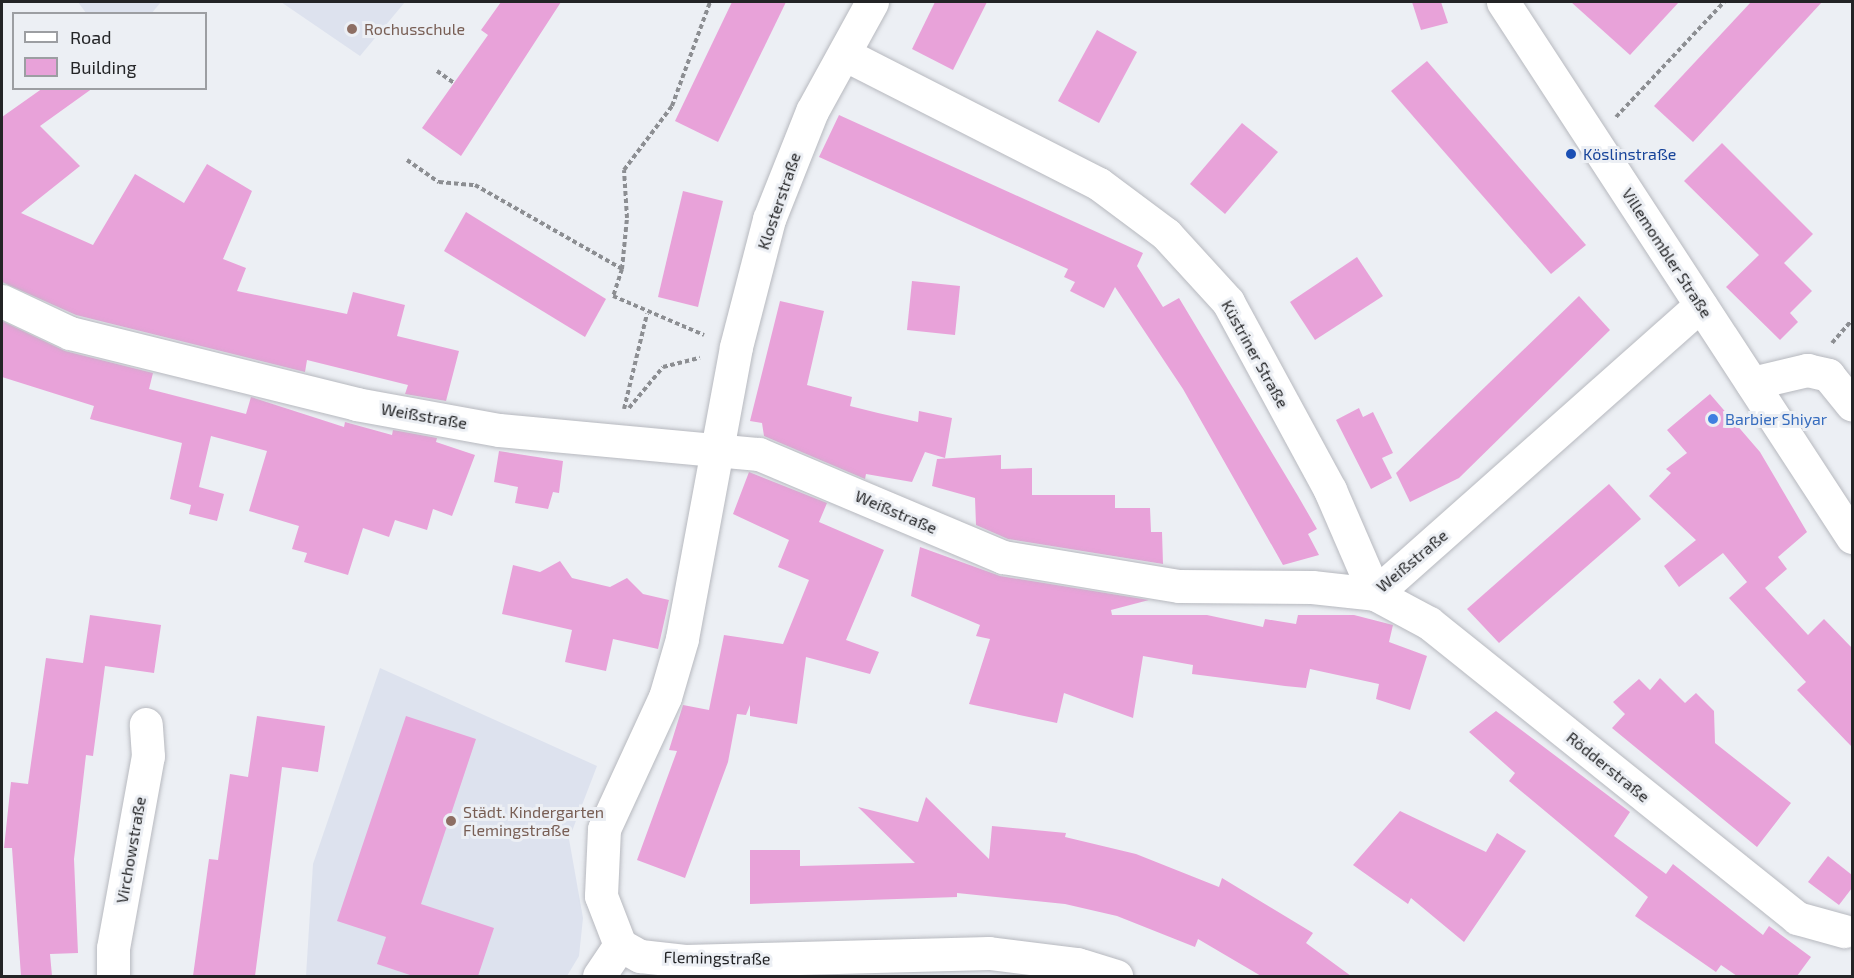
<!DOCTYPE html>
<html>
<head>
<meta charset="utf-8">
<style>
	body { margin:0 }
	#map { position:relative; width:1854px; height:978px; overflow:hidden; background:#eceff4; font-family:"Exo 2",sans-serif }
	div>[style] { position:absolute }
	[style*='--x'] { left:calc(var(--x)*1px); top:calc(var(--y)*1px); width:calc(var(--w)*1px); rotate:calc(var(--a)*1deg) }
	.built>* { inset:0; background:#dde2ee }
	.building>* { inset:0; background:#e8a2d9 }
	.path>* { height:4px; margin-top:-2px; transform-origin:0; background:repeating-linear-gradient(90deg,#8c8e92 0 4.5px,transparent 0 7.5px) }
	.roads { filter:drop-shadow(0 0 2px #b7b9bf) drop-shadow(0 0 2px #b7b9bf) }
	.minor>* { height:33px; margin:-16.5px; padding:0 16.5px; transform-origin:16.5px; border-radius:16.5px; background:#fff }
	.dots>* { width:16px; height:16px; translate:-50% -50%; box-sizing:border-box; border:3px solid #eceff4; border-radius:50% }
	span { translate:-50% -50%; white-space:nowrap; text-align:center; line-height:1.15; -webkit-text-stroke:6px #eceff4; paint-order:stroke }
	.education-label { font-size:16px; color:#785e54 }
	.left { translate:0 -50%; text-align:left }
	.transit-label { font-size:16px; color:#164399 }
	.street-label { font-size:16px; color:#232426 }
	.shop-label { font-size:16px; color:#366cbe }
	.frame { position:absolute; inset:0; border:3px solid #232426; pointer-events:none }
	.legend { position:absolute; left:12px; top:12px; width:195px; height:78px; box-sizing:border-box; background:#eceff4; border:2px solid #9c9ea2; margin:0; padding:8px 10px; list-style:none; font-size:18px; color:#232426 }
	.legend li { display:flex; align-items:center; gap:12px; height:30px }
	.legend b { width:30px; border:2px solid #9c9ea2 }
</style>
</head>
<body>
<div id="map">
	<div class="built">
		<div style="clip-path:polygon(78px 2px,161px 2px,151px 14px,86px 13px)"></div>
		<div style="clip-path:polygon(281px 2px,405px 2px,360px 56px)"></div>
		<div style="clip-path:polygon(380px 668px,597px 766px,569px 839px,583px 918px,579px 956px,567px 976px,306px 976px,313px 864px)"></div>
	</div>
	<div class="building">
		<div style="clip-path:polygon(501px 2px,561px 2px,461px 156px,422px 128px,488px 35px,481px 30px)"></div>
		<div style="clip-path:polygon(732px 2px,786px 2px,718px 142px,675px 121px)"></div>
		<div style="clip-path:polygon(935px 2px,987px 2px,953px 70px,912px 49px)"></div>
		<div style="clip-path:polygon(1412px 2px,1441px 2px,1448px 23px,1421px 30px)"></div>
		<div style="clip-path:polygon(1571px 2px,1679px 2px,1630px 55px)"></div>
		<div style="clip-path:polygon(1751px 2px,1822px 2px,1693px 142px,1654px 106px)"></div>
		<div style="clip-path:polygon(1097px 30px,1137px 52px,1099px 123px,1058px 101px)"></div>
		<div style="clip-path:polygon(1427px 61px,1586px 245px,1551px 274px,1391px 91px)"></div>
		<div style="clip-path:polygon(43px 88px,93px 88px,40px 126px,80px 166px,21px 213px,93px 245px,135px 174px,184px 203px,207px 164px,252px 191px,223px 259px,246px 268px,237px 291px,347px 314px,353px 292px,405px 305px,397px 336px,459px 351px,446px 401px,405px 394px,408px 385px,307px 360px,305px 372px,76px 315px,2px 282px,2px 117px)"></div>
		<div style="clip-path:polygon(839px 115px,1143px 253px,1137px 266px,1163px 307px,1179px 298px,1298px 496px,1317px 529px,1308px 534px,1319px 555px,1283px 565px,1183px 389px,1115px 287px,1104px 308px,1070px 291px,1075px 282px,1064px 277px,1068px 269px,819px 157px)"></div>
		<div style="clip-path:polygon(1242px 123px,1278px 152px,1225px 214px,1190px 184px)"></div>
		<div style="clip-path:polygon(1722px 143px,1813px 234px,1784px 263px,1812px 291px,1790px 313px,1798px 322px,1780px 340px,1726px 287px,1759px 255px,1684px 181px)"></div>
		<div style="clip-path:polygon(683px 191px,723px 201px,698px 307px,658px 297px)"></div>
		<div style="clip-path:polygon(466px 212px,606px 299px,585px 337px,444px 251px)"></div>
		<div style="clip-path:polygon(1357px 257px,1383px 296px,1315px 340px,1290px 302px)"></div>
		<div style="clip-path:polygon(912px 281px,960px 286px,955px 335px,907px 330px)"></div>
		<div style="clip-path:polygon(1579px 296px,1610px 330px,1459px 478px,1410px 502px,1396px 473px)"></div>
		<div style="clip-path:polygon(780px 301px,824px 311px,807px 385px,852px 397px,850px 406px,878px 413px,918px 422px,919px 411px,952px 418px,945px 458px,925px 452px,912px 482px,866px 474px,865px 479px,764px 436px,762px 423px,750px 421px)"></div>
		<div style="clip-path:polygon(2px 321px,65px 351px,153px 373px,149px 389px,246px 414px,251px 397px,344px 427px,345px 422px,392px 435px,393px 430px,437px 438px,436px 442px,475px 455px,452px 516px,433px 509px,427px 530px,395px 520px,389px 537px,363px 528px,348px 575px,304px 562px,307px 553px,292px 549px,299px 526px,249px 511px,267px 451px,211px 436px,199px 487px,224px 494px,217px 521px,189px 514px,191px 505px,170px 499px,182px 443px,90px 419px,94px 406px,2px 377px)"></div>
		<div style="clip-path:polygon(1710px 394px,1760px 452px,1807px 532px,1778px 557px,1787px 569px,1765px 588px,1808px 635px,1824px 619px,1852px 648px,1852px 747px,1797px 690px,1806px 682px,1729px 598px,1747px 582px,1723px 553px,1679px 587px,1664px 566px,1696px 540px,1649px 496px,1671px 473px,1666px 469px,1687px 453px,1667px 430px)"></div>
		<div style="clip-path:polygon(1359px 408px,1363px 417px,1373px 412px,1393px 453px,1382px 458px,1392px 478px,1371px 489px,1336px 420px)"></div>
		<div style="clip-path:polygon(499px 451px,563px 461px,559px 493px,553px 492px,548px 509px,515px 503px,518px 487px,494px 482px)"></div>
		<div style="clip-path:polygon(1001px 455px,1001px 469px,1032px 468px,1032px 495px,1115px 495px,1115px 508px,1150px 508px,1151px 532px,1162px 532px,1163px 564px,1008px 539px,976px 525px,975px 498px,932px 486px,937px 459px)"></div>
		<div style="clip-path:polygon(749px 472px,827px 503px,819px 522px,884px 550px,846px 640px,879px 652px,870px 674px,806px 657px,797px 724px,750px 716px,750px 705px,746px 715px,737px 714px,728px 762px,685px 878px,637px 860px,677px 751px,669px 750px,683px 705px,709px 710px,724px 635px,783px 644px,809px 580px,778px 567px,789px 540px,733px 514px)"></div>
		<div style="clip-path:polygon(1609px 484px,1641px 519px,1499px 643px,1467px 609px)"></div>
		<div style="clip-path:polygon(920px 547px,1000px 576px,1149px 600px,1111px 610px,1112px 615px,1207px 615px,1263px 627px,1265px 619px,1296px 624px,1298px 615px,1354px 615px,1393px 625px,1389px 642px,1427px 656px,1410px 710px,1376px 699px,1379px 684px,1310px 669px,1306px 688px,1285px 686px,1192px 674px,1193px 665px,1143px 656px,1133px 718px,1064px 693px,1057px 723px,969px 704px,990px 639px,976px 636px,980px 625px,911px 596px)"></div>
		<div style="clip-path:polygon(560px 561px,572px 578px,610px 587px,627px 578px,643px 594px,669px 600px,658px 649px,613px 639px,606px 671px,565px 662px,572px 630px,502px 614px,513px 565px,540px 572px)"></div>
		<div style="clip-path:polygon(90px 615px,161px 625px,154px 673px,105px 666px,93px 756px,86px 755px,74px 859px,78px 953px,50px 954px,52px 976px,21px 976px,12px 848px,4px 848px,11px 782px,28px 784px,46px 658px,83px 663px)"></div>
		<div style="clip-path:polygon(1660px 678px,1685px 703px,1696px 693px,1714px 711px,1715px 743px,1791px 803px,1757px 847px,1612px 728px,1625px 714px,1613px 702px,1639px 679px,1650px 690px)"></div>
		<div style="clip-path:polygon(1496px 711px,1630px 812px,1614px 836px,1666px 874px,1673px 864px,1763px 935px,1769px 926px,1811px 957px,1797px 976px,1737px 976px,1721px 965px,1716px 972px,1635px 916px,1648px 897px,1509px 781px,1515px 773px,1469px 732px)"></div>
		<div style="clip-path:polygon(257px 716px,325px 726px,318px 772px,282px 767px,255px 976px,193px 976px,209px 859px,218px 860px,230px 774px,248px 777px)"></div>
		<div style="clip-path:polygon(406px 716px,476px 739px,421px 904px,494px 928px,478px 976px,413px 976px,377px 964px,386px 937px,337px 921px)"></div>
		<div style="clip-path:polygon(926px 797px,989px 859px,992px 826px,1066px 833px,1065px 837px,1136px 854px,1219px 887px,1222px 878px,1313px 933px,1306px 943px,1351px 976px,1261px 976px,1198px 939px,1195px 947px,1117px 916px,1065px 904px,957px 893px,957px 897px,750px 904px,750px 850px,800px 850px,800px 866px,915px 863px,858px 807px,918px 822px)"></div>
		<div style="clip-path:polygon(1400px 811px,1486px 852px,1497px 833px,1526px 851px,1464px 942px,1411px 898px,1408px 904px,1353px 865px)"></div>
		<div style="clip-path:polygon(1828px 856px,1852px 875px,1852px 888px,1839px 905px,1808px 882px)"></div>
	</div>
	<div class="path">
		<div style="--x:437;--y:71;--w:21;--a:35"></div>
		<div style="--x:1616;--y:117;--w:158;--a:-46.8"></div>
		<div style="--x:407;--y:160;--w:39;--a:35"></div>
		<div style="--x:439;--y:182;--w:36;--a:5"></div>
		<div style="--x:475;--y:185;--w:169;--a:29.7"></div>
		<div style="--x:622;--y:269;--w:28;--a:108"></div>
		<div style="--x:613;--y:296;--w:99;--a:23.2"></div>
		<div style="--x:622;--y:269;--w:51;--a:-84.4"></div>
		<div style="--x:627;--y:218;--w:48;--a:-93.6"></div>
		<div style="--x:624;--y:170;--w:80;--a:-53.1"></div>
		<div style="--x:672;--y:106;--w:111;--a:-69.9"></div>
		<div style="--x:1832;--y:343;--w:30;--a:-49"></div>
		<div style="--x:629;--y:408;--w:53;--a:-50.3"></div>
		<div style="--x:663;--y:367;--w:38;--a:-14"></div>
		<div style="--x:624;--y:409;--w:98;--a:-76.4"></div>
	</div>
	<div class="roads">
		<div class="minor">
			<div style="--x:872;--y:2;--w:124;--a:118.8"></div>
			<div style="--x:812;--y:111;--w:116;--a:111.7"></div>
			<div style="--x:769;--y:219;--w:132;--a:104.5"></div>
			<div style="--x:736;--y:347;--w:297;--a:100.5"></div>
			<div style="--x:682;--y:639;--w:60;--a:106.3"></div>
			<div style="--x:665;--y:697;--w:145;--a:114.8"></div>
			<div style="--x:604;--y:829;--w:67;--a:92.6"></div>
			<div style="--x:601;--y:896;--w:53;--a:68.8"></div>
			<div style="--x:620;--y:945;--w:23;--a:29"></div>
			<div style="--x:640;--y:956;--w:45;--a:6.3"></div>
			<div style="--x:685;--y:961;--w:304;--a:-1.5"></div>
			<div style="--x:989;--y:953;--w:89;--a:7.1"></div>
			<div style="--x:1077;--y:964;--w:41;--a:17.1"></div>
			<div style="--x:1503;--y:2;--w:639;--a:56.88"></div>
			<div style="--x:844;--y:54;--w:286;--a:27"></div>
			<div style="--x:1099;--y:184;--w:84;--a:36.7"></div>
			<div style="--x:1166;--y:234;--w:92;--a:47.6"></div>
			<div style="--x:1228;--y:302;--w:214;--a:61.5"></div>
			<div style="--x:1330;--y:490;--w:113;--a:66.6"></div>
			<div style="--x:2;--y:301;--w:75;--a:25.2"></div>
			<div style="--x:70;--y:333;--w:295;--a:13.9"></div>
			<div style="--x:356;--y:404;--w:145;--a:10.3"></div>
			<div style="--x:499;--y:430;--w:261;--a:5.3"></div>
			<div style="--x:759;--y:454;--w:265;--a:22.9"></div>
			<div style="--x:1003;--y:557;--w:178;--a:9.4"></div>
			<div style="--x:1179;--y:586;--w:133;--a:0.4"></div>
			<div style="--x:1312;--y:587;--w:63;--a:6.3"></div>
			<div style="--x:1375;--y:594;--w:61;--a:28.2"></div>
			<div style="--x:1429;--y:623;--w:472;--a:38.7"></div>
			<div style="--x:1797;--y:918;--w:49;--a:15.5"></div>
			<div style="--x:1752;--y:383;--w:57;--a:-13.3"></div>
			<div style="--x:1807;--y:370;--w:22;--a:13"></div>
			<div style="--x:1828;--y:375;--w:38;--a:51"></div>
			<div style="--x:1375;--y:594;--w:435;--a:-41.6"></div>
			<div style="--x:113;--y:976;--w:28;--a:-90"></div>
			<div style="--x:113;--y:948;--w:195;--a:-79.7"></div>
			<div style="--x:148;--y:756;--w:32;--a:-94"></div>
			<div style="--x:599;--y:976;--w:37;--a:-56"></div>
		</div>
	</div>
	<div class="dots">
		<div style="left:352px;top:29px;background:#8d6e63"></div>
		<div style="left:1571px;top:154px;background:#1a4fb4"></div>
		<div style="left:1713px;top:419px;background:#3f7fe0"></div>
		<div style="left:451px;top:821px;background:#8d6e63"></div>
	</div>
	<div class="education-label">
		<span class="left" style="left:364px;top:29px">Rochusschule</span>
		<span class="left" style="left:463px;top:821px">Städt. Kindergarten<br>Flemingstraße</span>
	</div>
	<div class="transit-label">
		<span class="left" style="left:1583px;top:154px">Köslinstraße</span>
	</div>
	<div class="street-label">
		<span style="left:779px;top:201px;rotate:-71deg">Klosterstraße</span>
		<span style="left:1667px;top:253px;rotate:57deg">Villemombler Straße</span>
		<span style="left:1255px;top:354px;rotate:61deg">Küstriner Straße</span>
		<span style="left:424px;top:416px;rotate:10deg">Weißstraße</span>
		<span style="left:896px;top:512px;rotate:23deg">Weißstraße</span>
		<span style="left:1412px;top:561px;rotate:-40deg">Weißstraße</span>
		<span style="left:1608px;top:767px;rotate:39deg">Rödderstraße</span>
		<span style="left:131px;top:850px;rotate:-80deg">Virchowstraße</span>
		<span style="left:717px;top:958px;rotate:1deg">Flemingstraße</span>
	</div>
	<div class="shop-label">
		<span class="left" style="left:1725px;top:419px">Barbier Shiyar</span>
	</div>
	<div class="frame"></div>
	<ul class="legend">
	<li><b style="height:8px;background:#fff"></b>Road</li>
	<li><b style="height:16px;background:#e8a2d9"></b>Building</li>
	</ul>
</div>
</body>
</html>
